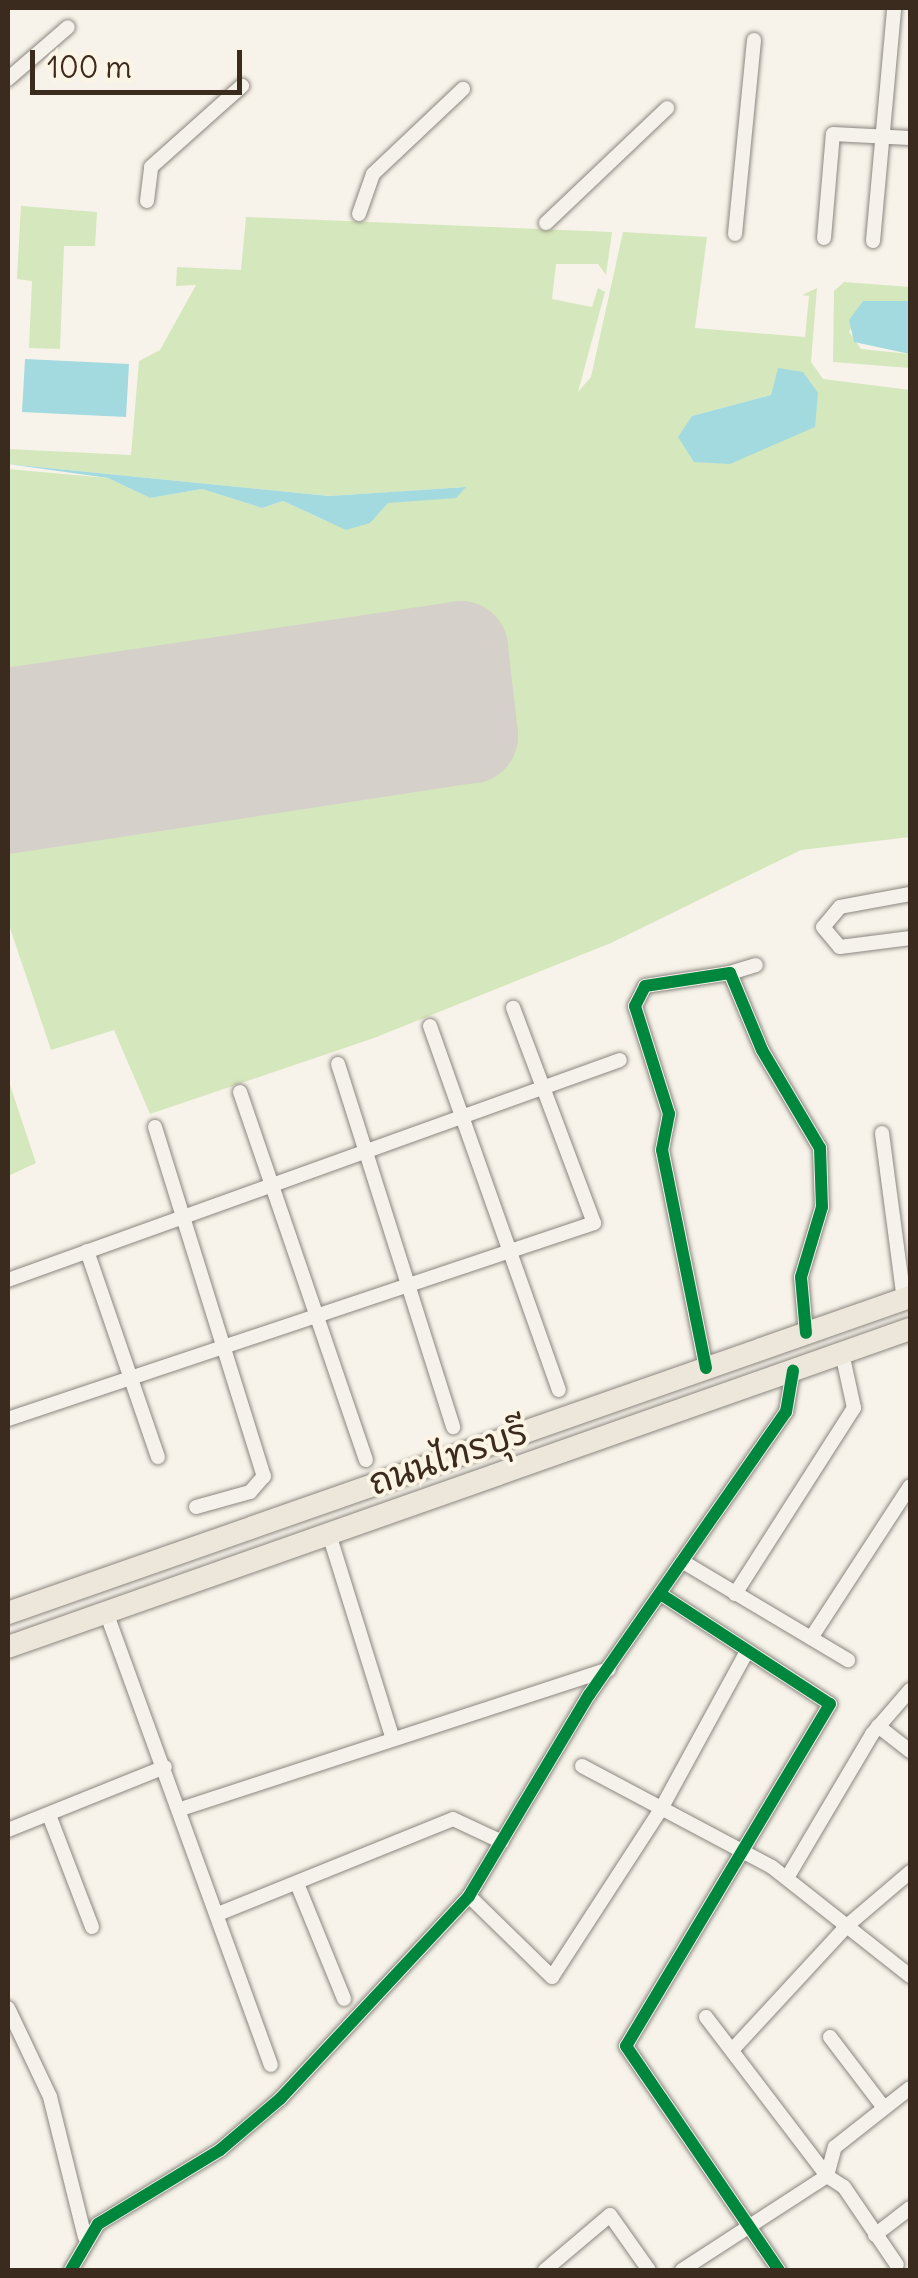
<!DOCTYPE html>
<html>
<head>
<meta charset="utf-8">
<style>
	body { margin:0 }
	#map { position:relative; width:918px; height:2278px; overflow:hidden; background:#f7f3ea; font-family:Delius,"Playpen Sans Thai",sans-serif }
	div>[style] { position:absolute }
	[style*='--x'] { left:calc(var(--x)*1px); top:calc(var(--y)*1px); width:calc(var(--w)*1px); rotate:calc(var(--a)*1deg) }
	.green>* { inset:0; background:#d5e7bc }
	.water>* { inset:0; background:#a3dadf }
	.runway>* { height:95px; margin:-47.5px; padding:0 47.5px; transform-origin:47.5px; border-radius:47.5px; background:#d5d1ca }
	.roads { filter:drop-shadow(0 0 2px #8b867f) drop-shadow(0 0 2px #8b867f) }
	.minor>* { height:14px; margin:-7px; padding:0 7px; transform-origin:7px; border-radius:7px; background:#f5f2ec }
	.primary>* { height:22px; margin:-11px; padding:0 11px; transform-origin:11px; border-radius:11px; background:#ece7da }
	.cycleway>* { height:12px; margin:-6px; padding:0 6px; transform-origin:6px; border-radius:6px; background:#00873e }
	span { translate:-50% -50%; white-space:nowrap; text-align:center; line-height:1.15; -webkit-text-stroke:8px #fcf5e5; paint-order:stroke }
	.street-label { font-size:35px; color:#3b2a1e }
	.frame { position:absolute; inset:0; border:10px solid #3b2a1e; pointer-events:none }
	.scale { position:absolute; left:30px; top:50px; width:212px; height:45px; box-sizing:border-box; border:5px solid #3b2a1e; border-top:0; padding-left:12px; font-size:30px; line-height:35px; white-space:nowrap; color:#3b2a1e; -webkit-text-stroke:8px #fcf5e5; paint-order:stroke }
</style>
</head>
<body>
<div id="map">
	<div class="green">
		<div style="clip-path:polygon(21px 206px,97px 212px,95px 246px,64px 246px,60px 349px,29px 348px,32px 281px,17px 279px)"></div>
		<div style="clip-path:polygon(evenodd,246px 217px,612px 232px,606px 275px,598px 264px,556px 264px,552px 299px,592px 307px,598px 288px,605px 292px,578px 392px,591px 377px,623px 232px,707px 237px,695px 328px,805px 337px,809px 296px,802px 295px,817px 288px,811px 362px,823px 379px,910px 390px,910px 837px,801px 850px,611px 943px,374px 1038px,150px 1114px,114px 1030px,51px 1050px,8px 922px,8px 821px,480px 746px,468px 637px,8px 705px,8px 469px,108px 478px,150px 498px,202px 489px,262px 508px,283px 501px,326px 521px,370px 523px,387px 503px,465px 487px,330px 496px,8px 464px,8px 449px,131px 455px,139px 361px,160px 350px,196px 285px,176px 286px,177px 267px,241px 270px,246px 217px,771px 395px,815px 427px,692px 416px,771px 395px)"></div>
		<div style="clip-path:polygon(844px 282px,910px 287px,910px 301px,863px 301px,849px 332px,861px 349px,910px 354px,910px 368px,833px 362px,834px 291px)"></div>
		<div style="clip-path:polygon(8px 1079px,36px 1163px,8px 1176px)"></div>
	</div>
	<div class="water">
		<div style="clip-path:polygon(863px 301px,910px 301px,910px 354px,854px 342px,849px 320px)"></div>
		<div style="clip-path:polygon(25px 359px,129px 364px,126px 417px,22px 412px)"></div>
		<div style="clip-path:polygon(778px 368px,803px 372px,818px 393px,815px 427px,730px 464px,694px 462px,678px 437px,692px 416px,771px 395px)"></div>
		<div style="clip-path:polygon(8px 464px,329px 496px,466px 487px,456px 498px,388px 503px,370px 523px,346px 530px,283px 501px,262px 508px,202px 489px,150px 498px,108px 478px)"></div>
	</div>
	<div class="runway">
		<div style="--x:8;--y:715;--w:457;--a:-8.4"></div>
		<div style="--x:460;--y:648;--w:88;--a:83.4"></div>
		<div style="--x:470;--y:735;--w:467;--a:171.3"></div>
	</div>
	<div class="roads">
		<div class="minor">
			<div style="--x:8;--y:79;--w:79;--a:-40.9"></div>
			<div style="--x:147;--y:201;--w:34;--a:-83"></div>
			<div style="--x:151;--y:167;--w:122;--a:-41.7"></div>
			<div style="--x:359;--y:214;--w:42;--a:-70.7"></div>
			<div style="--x:373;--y:174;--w:124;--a:-43.4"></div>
			<div style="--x:546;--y:223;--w:167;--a:-43.5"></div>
			<div style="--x:735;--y:234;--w:195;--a:-84.4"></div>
			<div style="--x:824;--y:238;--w:104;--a:-85.1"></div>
			<div style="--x:833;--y:134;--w:77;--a:3"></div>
			<div style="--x:873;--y:241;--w:234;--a:-84.8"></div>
			<div style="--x:910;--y:894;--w:71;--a:169.5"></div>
			<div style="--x:840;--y:907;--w:26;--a:130"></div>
			<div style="--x:823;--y:927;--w:26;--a:50"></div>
			<div style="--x:840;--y:947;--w:71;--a:-7.3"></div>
			<div style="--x:730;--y:973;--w:27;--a:-17"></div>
			<div style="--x:430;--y:1026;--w:386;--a:70.5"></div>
			<div style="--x:338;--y:1064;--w:381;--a:72.4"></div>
			<div style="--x:240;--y:1092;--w:389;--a:71.1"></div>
			<div style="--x:155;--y:1127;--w:366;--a:72.7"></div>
			<div style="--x:264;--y:1476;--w:21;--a:131"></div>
			<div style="--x:250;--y:1492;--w:56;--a:164.5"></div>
			<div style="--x:882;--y:1133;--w:168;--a:82.5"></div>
			<div style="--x:87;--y:1251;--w:218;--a:71"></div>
			<div style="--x:8;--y:1280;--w:650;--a:-19.77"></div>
			<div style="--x:706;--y:1368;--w:222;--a:-101.4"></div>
			<div style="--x:662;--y:1150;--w:37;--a:-79"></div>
			<div style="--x:669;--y:1114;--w:113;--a:-107.5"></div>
			<div style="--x:635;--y:1006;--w:22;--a:-63"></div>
			<div style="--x:645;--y:986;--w:86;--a:-8.7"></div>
			<div style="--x:730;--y:973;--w:83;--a:67.4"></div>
			<div style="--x:762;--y:1050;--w:114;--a:59.4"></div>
			<div style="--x:820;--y:1148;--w:59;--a:88.1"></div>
			<div style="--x:822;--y:1207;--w:73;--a:106.7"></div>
			<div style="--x:801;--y:1277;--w:56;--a:84.9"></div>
			<div style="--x:8;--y:1419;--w:618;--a:-18.49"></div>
			<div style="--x:594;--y:1223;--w:230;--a:-110.6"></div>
			<div style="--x:329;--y:1534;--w:212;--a:72.7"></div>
			<div style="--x:685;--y:1563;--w:190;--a:30.8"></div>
			<div style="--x:735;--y:1594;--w:221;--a:-57.4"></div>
			<div style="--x:854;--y:1408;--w:56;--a:-102.3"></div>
			<div style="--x:662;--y:1595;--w:200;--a:33"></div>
			<div style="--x:830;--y:1704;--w:398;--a:120.8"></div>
			<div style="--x:626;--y:2046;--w:271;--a:55.7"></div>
			<div style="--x:106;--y:1612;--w:482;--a:70"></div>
			<div style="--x:811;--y:1638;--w:181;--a:-56.9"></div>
			<div style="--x:878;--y:1726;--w:41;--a:38"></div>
			<div style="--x:582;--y:1766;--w:215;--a:28"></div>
			<div style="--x:772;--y:1867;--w:176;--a:38.3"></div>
			<div style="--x:181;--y:1809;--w:450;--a:-18.1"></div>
			<div style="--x:49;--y:1815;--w:120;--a:69"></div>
			<div style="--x:8;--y:1830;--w:169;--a:-21.9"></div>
			<div style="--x:787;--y:1878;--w:167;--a:-59.4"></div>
			<div style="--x:872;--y:1734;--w:58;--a:-49.2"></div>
			<div style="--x:298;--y:1886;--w:122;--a:67.8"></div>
			<div style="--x:469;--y:1896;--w:116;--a:44.3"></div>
			<div style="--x:552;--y:1977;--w:200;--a:-57"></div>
			<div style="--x:661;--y:1809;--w:180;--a:-61.4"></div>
			<div style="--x:218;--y:1914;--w:253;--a:-22"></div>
			<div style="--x:453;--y:1819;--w:54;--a:25.1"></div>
			<div style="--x:8;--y:2008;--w:98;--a:64.7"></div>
			<div style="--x:50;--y:2097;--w:144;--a:76"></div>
			<div style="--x:706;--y:2017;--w:200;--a:52.7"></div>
			<div style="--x:827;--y:2176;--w:30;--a:-75"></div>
			<div style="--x:835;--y:2147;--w:95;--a:-38.2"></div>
			<div style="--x:830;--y:2037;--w:89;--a:52.7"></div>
			<div style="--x:733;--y:2049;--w:169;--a:-47.2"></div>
			<div style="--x:848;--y:1925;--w:82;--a:-40.5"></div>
			<div style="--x:875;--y:2235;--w:44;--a:-37.6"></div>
			<div style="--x:71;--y:2270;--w:53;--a:-59.6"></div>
			<div style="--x:98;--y:2224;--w:143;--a:-31.2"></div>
			<div style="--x:220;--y:2150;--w:79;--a:-40.4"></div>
			<div style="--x:280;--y:2099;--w:277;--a:-47"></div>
			<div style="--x:469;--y:1896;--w:234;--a:-59.2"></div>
			<div style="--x:589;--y:1695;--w:345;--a:-55.2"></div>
			<div style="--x:786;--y:1412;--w:42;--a:-80.3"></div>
			<div style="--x:545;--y:2270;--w:85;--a:-40.2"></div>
			<div style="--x:610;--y:2215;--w:67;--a:54.7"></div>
			<div style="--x:682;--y:2270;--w:173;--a:-33"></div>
			<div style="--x:827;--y:2176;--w:20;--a:33"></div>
			<div style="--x:844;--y:2187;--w:94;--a:55.8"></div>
		</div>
		<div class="primary">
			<div style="--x:8;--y:1613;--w:956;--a:-19.31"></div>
			<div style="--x:8;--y:1647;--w:956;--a:-19.42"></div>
		</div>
	</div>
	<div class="cycleway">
		<div style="--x:706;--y:1368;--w:222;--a:-101.4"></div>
		<div style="--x:662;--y:1150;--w:37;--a:-79"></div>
		<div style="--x:669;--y:1114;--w:113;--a:-107.5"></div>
		<div style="--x:635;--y:1006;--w:22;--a:-63"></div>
		<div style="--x:645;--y:986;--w:86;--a:-8.7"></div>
		<div style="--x:730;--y:973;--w:83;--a:67.4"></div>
		<div style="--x:762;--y:1050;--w:114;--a:59.4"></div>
		<div style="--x:820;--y:1148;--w:59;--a:88.1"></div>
		<div style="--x:822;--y:1207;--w:73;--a:106.7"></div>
		<div style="--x:801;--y:1277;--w:56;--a:84.9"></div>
		<div style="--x:662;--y:1595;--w:200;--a:33"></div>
		<div style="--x:830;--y:1704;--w:398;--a:120.8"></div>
		<div style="--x:626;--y:2046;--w:271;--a:55.7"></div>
		<div style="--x:71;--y:2270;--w:53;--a:-59.6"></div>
		<div style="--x:98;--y:2224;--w:143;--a:-31.2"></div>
		<div style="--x:220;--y:2150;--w:79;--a:-40.4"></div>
		<div style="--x:280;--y:2099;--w:277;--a:-47"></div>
		<div style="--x:469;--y:1896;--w:234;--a:-59.2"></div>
		<div style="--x:589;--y:1695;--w:345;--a:-55.2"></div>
		<div style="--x:786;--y:1412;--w:42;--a:-80.3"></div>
	</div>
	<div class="street-label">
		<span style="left:448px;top:1456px;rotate:-19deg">ถนนไทรบุรี</span>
	</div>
	<div class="frame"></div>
	<div class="scale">100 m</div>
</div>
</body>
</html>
